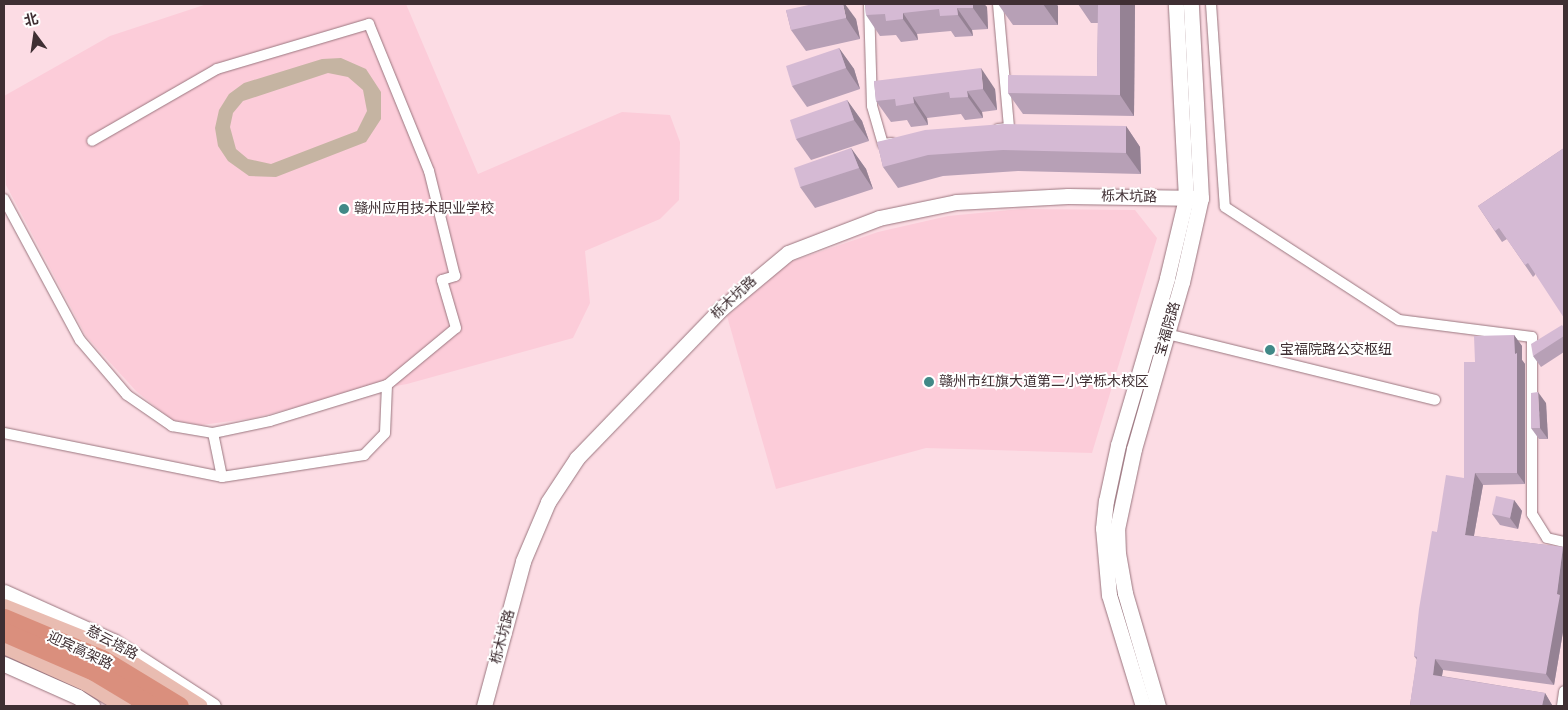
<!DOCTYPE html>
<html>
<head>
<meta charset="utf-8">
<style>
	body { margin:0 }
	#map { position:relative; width:1568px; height:710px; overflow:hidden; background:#fcdce4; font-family:Bitter,"Noto Sans SC",serif }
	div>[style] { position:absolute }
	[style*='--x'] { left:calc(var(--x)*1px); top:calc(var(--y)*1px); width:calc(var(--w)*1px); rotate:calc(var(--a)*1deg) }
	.built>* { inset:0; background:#fcccd9 }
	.green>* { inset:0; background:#c5b4a2 }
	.roads { filter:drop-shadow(0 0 1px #9a767f) drop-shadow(0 0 1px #9a767f) }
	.street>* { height:10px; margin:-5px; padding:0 5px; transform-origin:5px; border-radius:5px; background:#fff }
	.secondary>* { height:15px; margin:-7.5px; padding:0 7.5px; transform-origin:7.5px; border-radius:7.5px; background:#fff }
	.primary>* { height:16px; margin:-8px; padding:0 8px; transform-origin:8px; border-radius:8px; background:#e9bcb1 }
	.highway>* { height:19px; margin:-9.5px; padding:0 9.5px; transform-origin:9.5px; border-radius:9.5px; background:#da8f7d }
	.wall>* { inset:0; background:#b7a0b6 }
	.shaded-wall>* { inset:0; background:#958294 }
	.building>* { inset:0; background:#d5bad4 }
	.dots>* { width:14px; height:14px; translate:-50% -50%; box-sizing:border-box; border:2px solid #fff; border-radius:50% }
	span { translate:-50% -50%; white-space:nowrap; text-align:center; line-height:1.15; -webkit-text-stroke:4px #fff; paint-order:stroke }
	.street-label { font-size:14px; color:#3f2f33 }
	.poi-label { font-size:14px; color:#3f2f33 }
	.left { translate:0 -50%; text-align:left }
	.frame { position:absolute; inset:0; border:5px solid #3f2f33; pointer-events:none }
	.north { position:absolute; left:10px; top:10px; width:50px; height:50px; -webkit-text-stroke:4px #fff; paint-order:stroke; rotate:346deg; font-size:14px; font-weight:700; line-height:20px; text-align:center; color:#3f2f33 }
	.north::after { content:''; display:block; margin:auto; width:18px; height:22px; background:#3f2f33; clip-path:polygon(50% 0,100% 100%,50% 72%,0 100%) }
</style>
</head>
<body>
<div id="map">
	<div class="built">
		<div style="clip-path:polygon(207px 4px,406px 4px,478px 174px,622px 112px,670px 115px,680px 142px,679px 200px,660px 219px,585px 251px,590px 303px,573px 338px,407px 384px,340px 396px,254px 418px,201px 425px,172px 420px,136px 391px,86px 336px,6px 185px,4px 96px,110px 36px)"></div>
		<div style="clip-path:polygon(1021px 209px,1135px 210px,1157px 238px,1092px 453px,926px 448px,776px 489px,727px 316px,790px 262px,878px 232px,948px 216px)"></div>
	</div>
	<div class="green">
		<div style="clip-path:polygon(evenodd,341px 58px,366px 69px,381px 92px,381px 119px,366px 142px,276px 177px,249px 176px,228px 161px,218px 146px,215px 128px,219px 110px,229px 94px,244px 83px,322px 59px,341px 58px,328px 73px,348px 77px,363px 90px,367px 111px,357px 131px,271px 164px,248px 159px,236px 149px,230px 127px,233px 113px,243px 101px,328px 73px)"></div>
	</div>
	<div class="roads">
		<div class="street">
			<div style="--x:869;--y:4;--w:102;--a:88.3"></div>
			<div style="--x:872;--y:106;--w:40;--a:74"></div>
			<div style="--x:883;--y:144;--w:9;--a:-6"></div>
			<div style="--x:998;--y:4;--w:124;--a:84.9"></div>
			<div style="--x:1009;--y:128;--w:11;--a:175"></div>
			<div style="--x:1211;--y:4;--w:203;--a:86.1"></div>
			<div style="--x:1225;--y:207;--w:207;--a:33"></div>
			<div style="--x:1399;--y:320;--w:134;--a:7.3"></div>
			<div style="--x:1532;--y:337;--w:177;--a:90"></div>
			<div style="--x:1532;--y:514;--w:28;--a:58"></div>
			<div style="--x:1547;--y:538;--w:17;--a:13"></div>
			<div style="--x:4;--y:199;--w:160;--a:61.7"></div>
			<div style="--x:80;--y:340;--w:72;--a:49.5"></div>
			<div style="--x:127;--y:395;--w:55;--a:34.6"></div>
			<div style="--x:172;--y:426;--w:42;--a:9.7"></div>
			<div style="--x:213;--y:433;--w:58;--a:-11.9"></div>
			<div style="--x:270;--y:421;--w:122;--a:-17.1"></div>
			<div style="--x:1167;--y:334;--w:276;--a:13.8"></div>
			<div style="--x:4;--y:433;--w:222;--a:11.4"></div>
			<div style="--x:222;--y:477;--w:144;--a:-8.8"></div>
			<div style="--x:364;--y:455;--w:30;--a:-46"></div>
			<div style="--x:385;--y:433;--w:48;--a:-87.6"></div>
			<div style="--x:387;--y:385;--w:89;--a:-39.6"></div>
			<div style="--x:456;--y:328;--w:50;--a:-106.3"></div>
			<div style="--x:442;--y:280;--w:14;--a:-17"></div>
			<div style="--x:455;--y:276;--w:108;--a:-103.9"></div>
			<div style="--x:429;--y:171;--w:159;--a:-112.2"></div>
			<div style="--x:369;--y:24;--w:159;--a:163.5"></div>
			<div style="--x:217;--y:69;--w:144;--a:150.1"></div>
			<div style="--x:213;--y:433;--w:45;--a:78.4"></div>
			<div style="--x:1562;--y:706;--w:15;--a:-82"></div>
		</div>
		<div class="secondary">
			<div style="--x:4;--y:592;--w:120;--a:24.2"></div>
			<div style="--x:113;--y:641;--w:119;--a:33"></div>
			<div style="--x:4;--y:664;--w:81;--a:24"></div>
			<div style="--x:78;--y:697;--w:17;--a:33"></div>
			<div style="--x:484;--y:706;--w:150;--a:-74.9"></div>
			<div style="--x:523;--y:561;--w:64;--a:-67"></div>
			<div style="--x:548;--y:502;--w:53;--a:-56.6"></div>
			<div style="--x:577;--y:458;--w:209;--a:-46"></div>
			<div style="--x:722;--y:308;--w:86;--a:-39.8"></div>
			<div style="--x:788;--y:253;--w:97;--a:-21"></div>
			<div style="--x:879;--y:218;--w:79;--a:-11.7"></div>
			<div style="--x:956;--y:202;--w:112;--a:-3.1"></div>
			<div style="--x:1068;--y:196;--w:133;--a:0.9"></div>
			<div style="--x:1143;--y:706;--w:116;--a:-107"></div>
			<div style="--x:1109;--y:595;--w:67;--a:-95.1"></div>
			<div style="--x:1103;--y:528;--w:27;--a:-84"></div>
			<div style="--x:1106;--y:501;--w:57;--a:-77.9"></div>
			<div style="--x:1118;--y:445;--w:174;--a:-73.6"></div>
			<div style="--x:1167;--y:278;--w:82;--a:-76.6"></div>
			<div style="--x:1186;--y:198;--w:194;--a:-93"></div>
			<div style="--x:1158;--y:706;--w:118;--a:-106.3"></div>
			<div style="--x:1125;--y:593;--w:40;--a:-100"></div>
			<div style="--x:1118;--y:554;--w:25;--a:-92"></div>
			<div style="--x:1117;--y:529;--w:82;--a:-78"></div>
			<div style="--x:1134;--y:449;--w:174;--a:-74"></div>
			<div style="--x:1182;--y:282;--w:86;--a:-77.3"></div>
			<div style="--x:1201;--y:198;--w:194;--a:-93"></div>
		</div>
		<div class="primary">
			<div style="--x:4;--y:607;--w:113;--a:21.8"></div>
			<div style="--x:109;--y:649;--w:107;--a:32.3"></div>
			<div style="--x:4;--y:646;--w:90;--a:24.3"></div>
			<div style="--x:86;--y:683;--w:44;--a:31.2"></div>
		</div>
		<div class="highway">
			<div style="--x:4;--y:618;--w:106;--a:22.7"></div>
			<div style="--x:102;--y:659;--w:90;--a:31.4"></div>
			<div style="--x:4;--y:632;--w:98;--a:23.4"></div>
			<div style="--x:94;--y:671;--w:68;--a:31.1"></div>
		</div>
	</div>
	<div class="wall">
		<div style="clip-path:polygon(865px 4px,984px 4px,987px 7px,988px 29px,972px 30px,973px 36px,955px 37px,951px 31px,917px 34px,918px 40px,901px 42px,896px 35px,880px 36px,866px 15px)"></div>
		<div style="clip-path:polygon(998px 4px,1056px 4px,1058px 6px,1058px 25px,1013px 25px)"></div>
		<div style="clip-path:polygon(1078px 4px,1135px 4px,1134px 116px,1023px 114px,1008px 93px,1097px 76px,1098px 23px,1091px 23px)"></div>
		<div style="clip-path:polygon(786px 10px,856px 19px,860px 39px,806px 51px,791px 30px)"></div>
		<div style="clip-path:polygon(839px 48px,854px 69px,860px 89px,807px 107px,792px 86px)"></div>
		<div style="clip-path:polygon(874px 81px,995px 89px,997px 110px,982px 112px,983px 118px,965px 120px,961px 114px,927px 118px,928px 125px,911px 127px,907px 120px,891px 122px,876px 101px)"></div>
		<div style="clip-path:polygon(847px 100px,862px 121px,869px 141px,811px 160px,796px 139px)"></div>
		<div style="clip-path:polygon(1126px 126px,1140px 147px,1141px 174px,1018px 171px,943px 176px,898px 188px,883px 167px,877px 142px)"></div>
		<div style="clip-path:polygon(851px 148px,866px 169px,873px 189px,815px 208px,800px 187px)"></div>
		<div style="clip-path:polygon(1564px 148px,1535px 275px,1533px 277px,1507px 239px,1502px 242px,1478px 206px)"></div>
		<div style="clip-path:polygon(1564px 328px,1564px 352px,1541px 367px,1533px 356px)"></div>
		<div style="clip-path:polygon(1514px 335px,1522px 346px,1522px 360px,1525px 364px,1525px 484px,1483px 485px,1474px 536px,1563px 547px,1564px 549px,1564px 626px,1554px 685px,1443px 670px,1442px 676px,1545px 693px,1552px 705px,1552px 706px,1411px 706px,1410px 705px,1417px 660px,1414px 656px,1437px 532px,1464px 478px,1475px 362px)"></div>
		<div style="clip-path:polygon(1546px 403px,1548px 439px,1539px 439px,1531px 428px)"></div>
		<div style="clip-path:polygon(1514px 500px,1522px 511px,1518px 529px,1500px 525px,1492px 514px)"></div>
	</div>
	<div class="shaded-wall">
		<div style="clip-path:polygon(843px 4px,845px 4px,856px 19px,860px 39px,846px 18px)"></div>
		<div style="clip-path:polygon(973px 4px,984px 4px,987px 7px,988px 29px,973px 8px)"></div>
		<div style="clip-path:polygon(1043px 4px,1056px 4px,1058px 6px,1058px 25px)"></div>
		<div style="clip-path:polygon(1120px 4px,1135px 4px,1134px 116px,1120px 95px)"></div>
		<div style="clip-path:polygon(957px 8px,972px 30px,973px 36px,958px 15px)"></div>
		<div style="clip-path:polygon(903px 13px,917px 34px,918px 40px,903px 19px)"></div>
		<div style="clip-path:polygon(839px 48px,854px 69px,860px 89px,846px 68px)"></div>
		<div style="clip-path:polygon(981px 68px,995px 89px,997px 110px,983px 89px)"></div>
		<div style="clip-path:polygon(967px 91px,982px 112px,983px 118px,968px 97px)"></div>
		<div style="clip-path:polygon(913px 97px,927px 118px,928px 125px,914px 103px)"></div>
		<div style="clip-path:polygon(847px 100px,862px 121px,869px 141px,854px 120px)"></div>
		<div style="clip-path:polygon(1126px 126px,1140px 147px,1141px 174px,1126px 153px)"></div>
		<div style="clip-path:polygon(851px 148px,866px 169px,873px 189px,859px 168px)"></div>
		<div style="clip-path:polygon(1514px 335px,1522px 346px,1522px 360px,1525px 364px,1525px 484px,1517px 473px)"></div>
		<div style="clip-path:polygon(1538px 392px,1546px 403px,1548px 439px,1540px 428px)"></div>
		<div style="clip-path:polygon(1475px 473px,1483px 485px,1472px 546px,1465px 535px)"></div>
		<div style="clip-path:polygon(1514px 500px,1522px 511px,1518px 529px,1510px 518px)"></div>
		<div style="clip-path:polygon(1563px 547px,1564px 549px,1564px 626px,1554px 685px,1546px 674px)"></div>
		<div style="clip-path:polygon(1435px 659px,1443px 670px,1440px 686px,1433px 675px)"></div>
		<div style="clip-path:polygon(1545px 693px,1552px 705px,1552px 706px,1542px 706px)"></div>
	</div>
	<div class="building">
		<div style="clip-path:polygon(813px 4px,843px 4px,846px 18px,791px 30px,786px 10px)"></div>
		<div style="clip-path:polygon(865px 4px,973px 4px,973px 8px,957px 8px,958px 15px,940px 16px,939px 9px,903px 13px,903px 19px,886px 21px,885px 14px,866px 15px)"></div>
		<div style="clip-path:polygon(1098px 4px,1120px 4px,1120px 95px,1008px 93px,1008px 75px,1097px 76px)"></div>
		<div style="clip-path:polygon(839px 48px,846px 68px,792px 86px,786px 66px)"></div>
		<div style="clip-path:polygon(981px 68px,983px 89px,967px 91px,968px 97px,950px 98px,949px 92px,913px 97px,914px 103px,896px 106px,895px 99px,876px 101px,874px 81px)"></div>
		<div style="clip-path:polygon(847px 100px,854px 120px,796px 139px,790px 120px)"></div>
		<div style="clip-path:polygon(1003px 124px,1126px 126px,1126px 153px,1003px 150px,928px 155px,883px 167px,877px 142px,925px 130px)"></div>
		<div style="clip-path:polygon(851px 148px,859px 168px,800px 187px,794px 168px)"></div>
		<div style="clip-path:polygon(1564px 148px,1564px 318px,1528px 263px,1525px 265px,1499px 228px,1495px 231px,1478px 206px)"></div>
		<div style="clip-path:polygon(1562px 325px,1564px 328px,1564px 336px,1533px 356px,1531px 344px)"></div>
		<div style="clip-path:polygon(1514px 335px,1515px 354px,1517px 353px,1517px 473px,1475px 473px,1465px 535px,1563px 547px,1557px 594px,1560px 595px,1546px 674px,1435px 659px,1433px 675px,1545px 693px,1542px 706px,1418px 706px,1410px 705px,1417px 657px,1414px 656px,1419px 609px,1432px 531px,1437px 532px,1446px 475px,1464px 478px,1464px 362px,1475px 362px,1474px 336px)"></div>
		<div style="clip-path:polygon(1538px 392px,1540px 428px,1531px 428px,1531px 393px)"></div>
		<div style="clip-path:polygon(1496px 496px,1514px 500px,1510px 518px,1492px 514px)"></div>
	</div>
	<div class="dots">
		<div style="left:344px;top:209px;background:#418987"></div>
		<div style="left:1270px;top:350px;background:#418987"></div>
		<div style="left:929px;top:382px;background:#418987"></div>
	</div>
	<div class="street-label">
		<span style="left:1129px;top:197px;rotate:1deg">栎木坑路</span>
		<span style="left:734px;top:298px;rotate:-43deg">栎木坑路</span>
		<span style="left:1168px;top:329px;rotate:-74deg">宝福院路</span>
		<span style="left:503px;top:637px;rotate:-75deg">栎木坑路</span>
		<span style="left:112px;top:643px;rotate:28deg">慈云塔路</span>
		<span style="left:80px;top:651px;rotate:25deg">迎宾高架路</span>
	</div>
	<div class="poi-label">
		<span class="left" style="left:354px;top:209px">赣州应用技术职业学校</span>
		<span class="left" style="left:1280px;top:350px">宝福院路公交枢纽</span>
		<span class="left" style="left:939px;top:382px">赣州市红旗大道第二小学栎木校区</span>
	</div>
	<div class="frame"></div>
	<div class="north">北</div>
</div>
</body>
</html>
